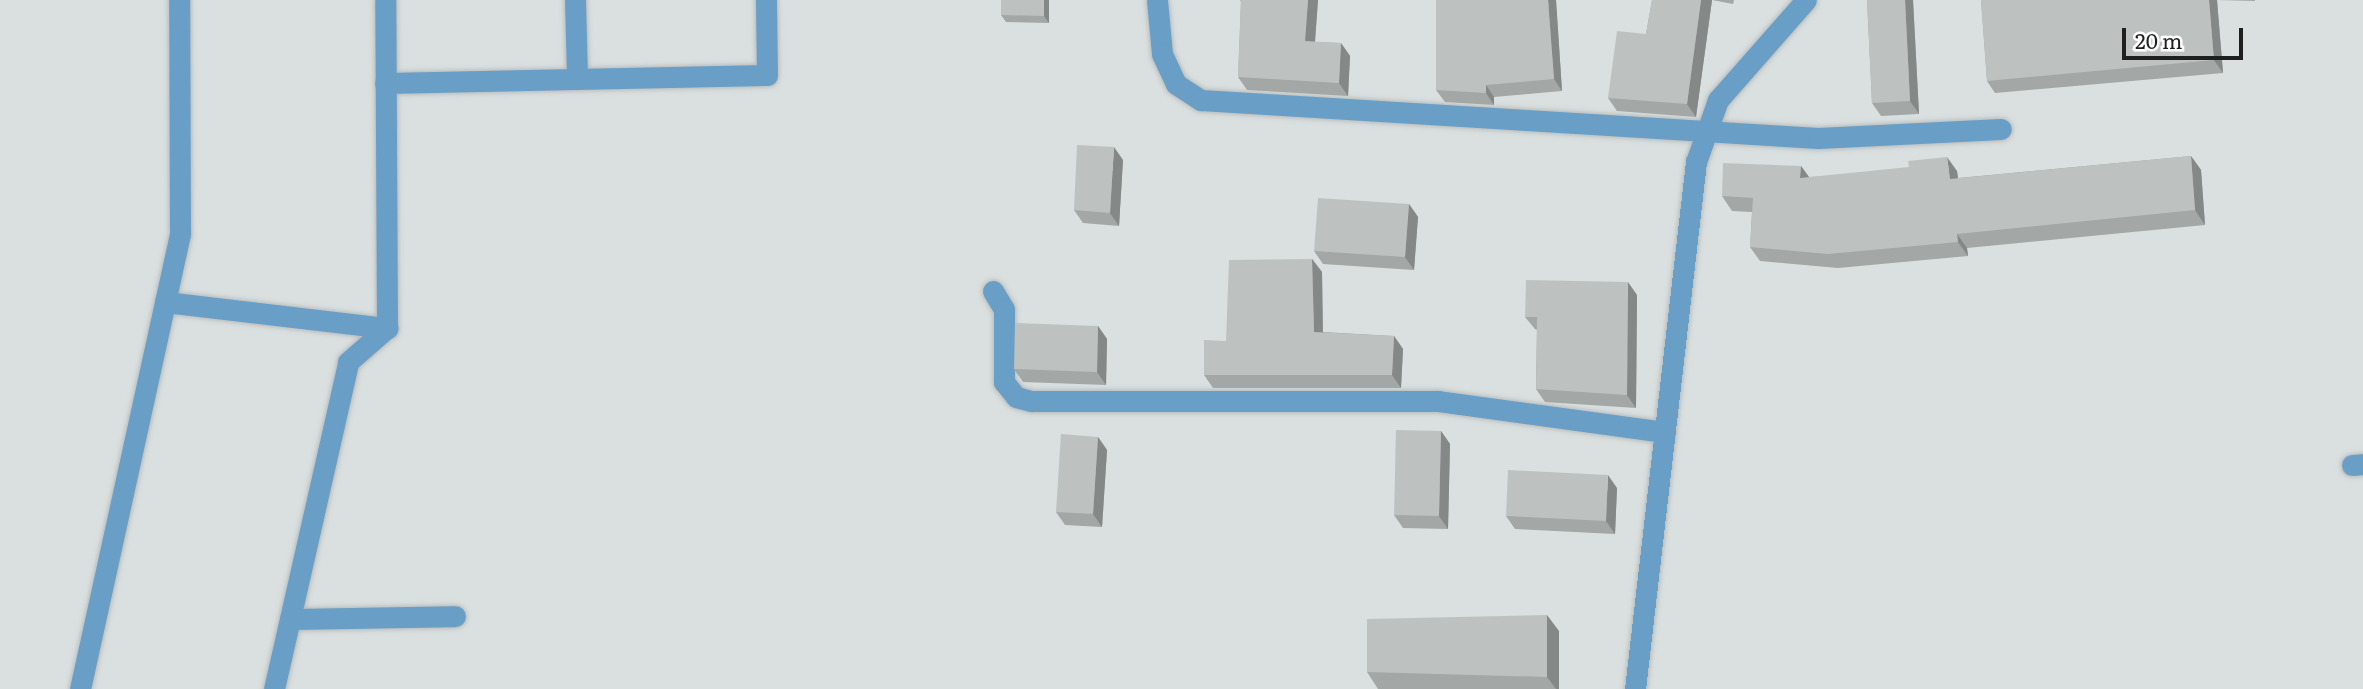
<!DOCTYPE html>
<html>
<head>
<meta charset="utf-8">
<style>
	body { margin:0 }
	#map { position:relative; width:2363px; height:689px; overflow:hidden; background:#dadfe0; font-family:Literata,serif }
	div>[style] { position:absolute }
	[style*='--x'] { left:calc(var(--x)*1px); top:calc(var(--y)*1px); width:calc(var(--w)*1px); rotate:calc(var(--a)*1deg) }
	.roads { filter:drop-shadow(0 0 2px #b8bdbd) drop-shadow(0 0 2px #b8bdbd) }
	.street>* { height:21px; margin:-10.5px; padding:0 10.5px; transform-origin:10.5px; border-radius:10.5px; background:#699ec6 }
	.wall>* { inset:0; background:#a3a7a6 }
	.shaded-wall>* { inset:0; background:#848887 }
	.building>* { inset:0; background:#bdc2c1 }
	span { translate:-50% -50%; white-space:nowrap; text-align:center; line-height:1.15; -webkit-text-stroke:6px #fff; paint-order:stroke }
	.scale { position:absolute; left:2122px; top:28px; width:121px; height:32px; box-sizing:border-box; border:4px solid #1e2020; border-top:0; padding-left:9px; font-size:21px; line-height:24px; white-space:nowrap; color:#1e2020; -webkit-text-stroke:5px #fff; paint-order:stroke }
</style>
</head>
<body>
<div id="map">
	<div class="roads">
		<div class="street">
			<div style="--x:575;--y:0;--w:79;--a:88.5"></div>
			<div style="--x:1157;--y:0;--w:54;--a:84.7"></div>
			<div style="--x:1162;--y:54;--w:33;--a:65"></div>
			<div style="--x:1176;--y:84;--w:30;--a:33"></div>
			<div style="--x:1201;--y:100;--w:618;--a:3.52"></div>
			<div style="--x:1818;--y:138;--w:183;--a:-2.8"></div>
			<div style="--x:385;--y:83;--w:382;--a:-1.2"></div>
			<div style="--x:767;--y:75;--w:75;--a:-90.8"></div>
			<div style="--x:993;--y:291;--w:21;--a:59"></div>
			<div style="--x:1004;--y:309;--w:73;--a:90"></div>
			<div style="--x:1004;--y:382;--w:19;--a:51"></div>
			<div style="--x:1016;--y:397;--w:16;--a:15"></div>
			<div style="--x:1031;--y:401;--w:407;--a:0"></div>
			<div style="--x:1438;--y:401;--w:229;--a:7.8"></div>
			<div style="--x:165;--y:302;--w:224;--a:6.7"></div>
			<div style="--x:2352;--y:465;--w:11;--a:-5"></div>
			<div style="--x:290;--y:619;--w:165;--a:-1"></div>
			<div style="--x:80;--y:689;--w:466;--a:-77.6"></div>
			<div style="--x:180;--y:234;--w:234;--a:-90.2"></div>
			<div style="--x:274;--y:689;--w:335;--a:-77.2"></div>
			<div style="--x:348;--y:362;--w:52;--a:-41.1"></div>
			<div style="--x:387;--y:328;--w:328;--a:-90.3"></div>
			<div style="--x:1635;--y:689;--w:531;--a:-83.4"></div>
			<div style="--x:1696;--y:162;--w:66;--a:-70.5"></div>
			<div style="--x:1718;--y:100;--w:133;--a:-48.7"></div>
		</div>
	</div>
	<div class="wall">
		<div style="clip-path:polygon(1001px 0,1049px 0,1049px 23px,1006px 22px,1001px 15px)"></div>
		<div style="clip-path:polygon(1240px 0,1318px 0,1315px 42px,1341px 43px,1350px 56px,1348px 96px,1247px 90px,1238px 77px,1241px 2px)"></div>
		<div style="clip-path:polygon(1556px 0,1562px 91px,1494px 97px,1494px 105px,1445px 102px,1436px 90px)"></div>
		<div style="clip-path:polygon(1652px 0,1734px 0,1733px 4px,1712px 0,1696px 117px,1617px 111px,1608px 98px,1646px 34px)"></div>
		<div style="clip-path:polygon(1867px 0,1913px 0,1919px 114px,1881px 116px,1872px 103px)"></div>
		<div style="clip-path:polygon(1981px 0,2255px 0,2255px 1px,2217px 0,2223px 73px,1995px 93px,1987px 81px)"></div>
		<div style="clip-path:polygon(2191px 156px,2201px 170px,2205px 225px,1967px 248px,1968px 256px,1838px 268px,1760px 261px,1750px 247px,1752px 212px,1732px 211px,1722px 196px,1801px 166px,1809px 177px,1957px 171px,1958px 178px)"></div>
		<div style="clip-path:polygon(1123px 160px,1119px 226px,1083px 223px,1074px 210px)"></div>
		<div style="clip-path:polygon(1409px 204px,1418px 217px,1414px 270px,1323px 264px,1314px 251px)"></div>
		<div style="clip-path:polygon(1312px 259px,1322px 272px,1323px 332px,1394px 336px,1403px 349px,1401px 388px,1213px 388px,1204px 375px,1226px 341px)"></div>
		<div style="clip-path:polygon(1637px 295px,1636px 408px,1545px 402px,1536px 389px,1537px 330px,1535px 329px,1525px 317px)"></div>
		<div style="clip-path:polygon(1098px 326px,1107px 339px,1106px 385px,1023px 382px,1014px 369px)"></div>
		<div style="clip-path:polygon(1441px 431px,1450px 444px,1448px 529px,1403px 528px,1394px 515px)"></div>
		<div style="clip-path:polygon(1098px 437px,1107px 450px,1102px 527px,1065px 525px,1056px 512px)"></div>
		<div style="clip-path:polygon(1617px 488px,1615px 534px,1515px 529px,1506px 516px)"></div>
		<div style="clip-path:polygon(1559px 631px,1559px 689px,1378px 689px,1367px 672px)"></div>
	</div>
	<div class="shaded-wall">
		<div style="clip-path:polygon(1044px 0,1049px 0,1049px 23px,1044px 16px)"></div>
		<div style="clip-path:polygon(1308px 0,1318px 0,1314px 54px,1305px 41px)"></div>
		<div style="clip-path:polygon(1548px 0,1556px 0,1562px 91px,1554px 79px)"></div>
		<div style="clip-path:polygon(1701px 0,1712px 0,1696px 117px,1687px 104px)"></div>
		<div style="clip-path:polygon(1905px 0,1913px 0,1919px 114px,1910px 101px)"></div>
		<div style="clip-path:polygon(2209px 0,2217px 0,2223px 73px,2214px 60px)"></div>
		<div style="clip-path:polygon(1341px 43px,1350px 56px,1348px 96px,1339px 83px)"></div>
		<div style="clip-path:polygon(1486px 85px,1494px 97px,1494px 105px,1486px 93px)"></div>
		<div style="clip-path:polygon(1114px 147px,1123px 160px,1119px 226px,1110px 213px)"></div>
		<div style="clip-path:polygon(2191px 156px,2201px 170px,2205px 225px,2195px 210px)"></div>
		<div style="clip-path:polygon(1947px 157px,1957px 171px,1960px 193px,1950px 179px)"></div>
		<div style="clip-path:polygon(1801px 166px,1811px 180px,1800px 178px)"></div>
		<div style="clip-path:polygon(1409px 204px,1418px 217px,1414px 270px,1405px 257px)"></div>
		<div style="clip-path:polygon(1957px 234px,1967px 248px,1968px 256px,1958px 242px)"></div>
		<div style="clip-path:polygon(1312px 259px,1322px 272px,1323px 345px,1314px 332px)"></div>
		<div style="clip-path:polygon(1628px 282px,1637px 295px,1636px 408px,1627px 395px)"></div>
		<div style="clip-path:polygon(1098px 326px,1107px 339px,1106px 385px,1097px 372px)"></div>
		<div style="clip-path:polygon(1394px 336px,1403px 349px,1401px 388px,1392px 375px)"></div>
		<div style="clip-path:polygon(1441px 431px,1450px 444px,1448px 529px,1439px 516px)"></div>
		<div style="clip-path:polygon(1098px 437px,1107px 450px,1102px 527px,1093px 514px)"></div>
		<div style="clip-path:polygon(1608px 475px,1617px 488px,1615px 534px,1606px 521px)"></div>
		<div style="clip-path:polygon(1547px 615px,1559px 631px,1559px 689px,1556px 689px,1547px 677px)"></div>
	</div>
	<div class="building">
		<div style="clip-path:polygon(1001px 0,1044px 0,1044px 16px,1001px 15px)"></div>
		<div style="clip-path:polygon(1241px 0,1308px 0,1305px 41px,1341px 43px,1339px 83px,1238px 77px)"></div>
		<div style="clip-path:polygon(1436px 0,1548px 0,1554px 79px,1486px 85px,1486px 93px,1436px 90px)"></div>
		<div style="clip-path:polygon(1652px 0,1701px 0,1687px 104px,1608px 98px,1617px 31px,1646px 34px)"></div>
		<div style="clip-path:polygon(1867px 0,1905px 0,1910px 101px,1872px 103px)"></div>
		<div style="clip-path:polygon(1981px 0,2209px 0,2214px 60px,1987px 81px)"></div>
		<div style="clip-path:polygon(1077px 145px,1114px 147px,1110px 213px,1074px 210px)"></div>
		<div style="clip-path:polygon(2191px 156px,2195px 210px,1957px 234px,1958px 242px,1828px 254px,1750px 247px,1753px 198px,1722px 196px,1723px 163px,1801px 166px,1800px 178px,1909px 167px,1908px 161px,1947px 157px,1950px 179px)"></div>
		<div style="clip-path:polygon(1318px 198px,1409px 204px,1405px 257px,1314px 251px)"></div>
		<div style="clip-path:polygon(1312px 259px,1314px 332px,1394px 336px,1392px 375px,1204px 375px,1204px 340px,1226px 341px,1229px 260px)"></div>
		<div style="clip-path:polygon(1526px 280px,1628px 282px,1627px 395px,1536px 389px,1537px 317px,1525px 317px)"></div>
		<div style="clip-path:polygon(1015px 323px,1098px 326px,1097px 372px,1014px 369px)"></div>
		<div style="clip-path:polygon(1396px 430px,1441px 431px,1439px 516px,1394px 515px)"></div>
		<div style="clip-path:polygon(1061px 434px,1098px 437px,1093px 514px,1056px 512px)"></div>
		<div style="clip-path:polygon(1508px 470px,1608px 475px,1606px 521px,1506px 516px)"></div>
		<div style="clip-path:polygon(1547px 615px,1547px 677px,1367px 672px,1367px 619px)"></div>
	</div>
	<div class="scale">20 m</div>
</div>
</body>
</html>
